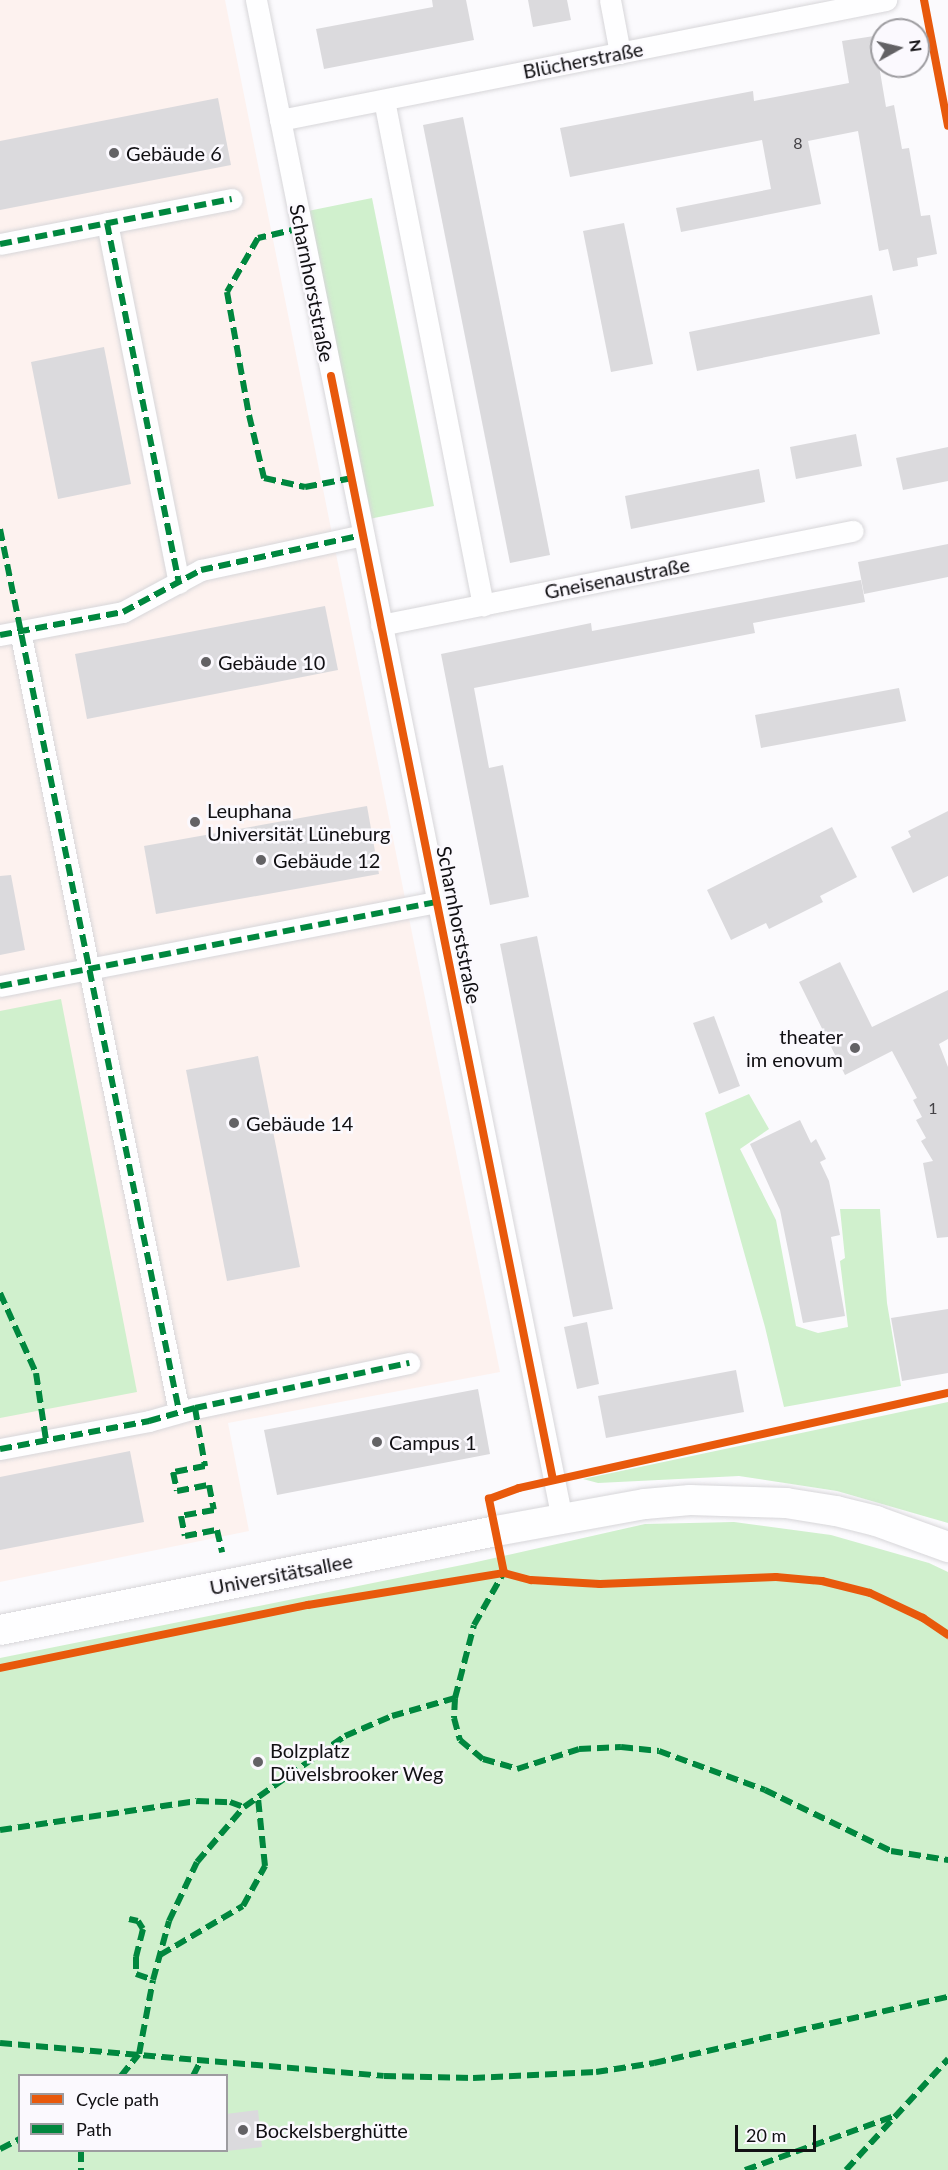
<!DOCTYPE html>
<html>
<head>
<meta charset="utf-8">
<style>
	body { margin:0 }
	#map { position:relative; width:948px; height:2170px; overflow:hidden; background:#fbfafd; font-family:Lato,sans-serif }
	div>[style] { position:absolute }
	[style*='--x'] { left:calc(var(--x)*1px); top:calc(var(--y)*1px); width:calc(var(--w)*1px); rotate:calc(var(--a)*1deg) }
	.education>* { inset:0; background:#fdf2ef }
	.green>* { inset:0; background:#d0f0cd }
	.building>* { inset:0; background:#dbdadd }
	.roads { filter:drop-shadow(0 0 2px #d7d6d9) drop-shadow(0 0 2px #d7d6d9) }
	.street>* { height:21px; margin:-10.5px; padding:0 10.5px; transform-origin:10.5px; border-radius:10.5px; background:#fefeff }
	.secondary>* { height:30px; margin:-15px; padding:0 15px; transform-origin:15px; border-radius:15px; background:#fefeff }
	.quiet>* { height:6px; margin-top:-3px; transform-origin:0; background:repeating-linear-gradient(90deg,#00873e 0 12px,transparent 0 18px) }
	.cycleway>* { height:8px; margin:-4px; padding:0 4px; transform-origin:4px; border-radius:4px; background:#e8590c }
	.dots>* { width:16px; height:16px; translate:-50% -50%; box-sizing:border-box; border:3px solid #fbf9fe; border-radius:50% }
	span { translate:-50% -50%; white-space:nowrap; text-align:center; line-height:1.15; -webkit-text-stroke:5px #fbf9fe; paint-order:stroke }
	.number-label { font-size:16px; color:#444246 }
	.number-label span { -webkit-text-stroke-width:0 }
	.street-label { font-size:20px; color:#111013 }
	.poi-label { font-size:20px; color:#111013 }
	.left { translate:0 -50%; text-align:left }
	.right { translate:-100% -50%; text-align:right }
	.legend { position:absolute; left:18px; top:2074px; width:210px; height:78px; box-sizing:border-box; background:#fbf9fe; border:2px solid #9d9ca0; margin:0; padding:8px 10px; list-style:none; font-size:18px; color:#111013 }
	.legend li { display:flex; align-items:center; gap:12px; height:30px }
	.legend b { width:30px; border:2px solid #9d9ca0 }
	.north { position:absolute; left:870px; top:18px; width:60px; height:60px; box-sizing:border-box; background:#fbf9fe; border:2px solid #9d9ca0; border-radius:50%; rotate:82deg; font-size:16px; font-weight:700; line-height:24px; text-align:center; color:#111013 }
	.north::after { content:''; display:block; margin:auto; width:21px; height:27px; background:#636265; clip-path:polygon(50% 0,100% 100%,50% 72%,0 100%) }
	.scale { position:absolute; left:735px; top:2125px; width:81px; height:27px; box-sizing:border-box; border:3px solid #111013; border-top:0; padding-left:8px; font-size:18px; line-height:21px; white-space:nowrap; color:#111013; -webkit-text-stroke:4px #fbf9fe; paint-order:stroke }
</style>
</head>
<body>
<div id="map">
	<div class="education">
		<div style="clip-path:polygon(0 0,225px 0,500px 1372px,228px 1423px,249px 1531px,0 1582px)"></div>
	</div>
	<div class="green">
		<div style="clip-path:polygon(372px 198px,434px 506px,369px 519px,308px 211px)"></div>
		<div style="clip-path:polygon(61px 999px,137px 1392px,0 1418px,0 1011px)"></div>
		<div style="clip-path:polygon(749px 1094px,769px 1129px,740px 1149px,776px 1220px,796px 1326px,818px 1333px,848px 1327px,840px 1261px,845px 1258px,840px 1209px,880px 1209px,887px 1303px,901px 1386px,784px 1407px,765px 1327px,705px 1113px)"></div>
		<div style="clip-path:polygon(948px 1402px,948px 1523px,837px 1491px,739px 1476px,598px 1483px,583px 1479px)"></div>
		<div style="clip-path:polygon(evenodd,734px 1522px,831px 1535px,929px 1563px,948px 1572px,948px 2170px,0 2170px,0 1658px,472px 1563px,645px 1524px,734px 1522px,20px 2076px,226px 2076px,226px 2150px,20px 2150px,20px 2076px)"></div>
	</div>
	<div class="building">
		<div style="clip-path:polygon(432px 0,466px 0,474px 40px,324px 69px,316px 29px,433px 7px)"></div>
		<div style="clip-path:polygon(528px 0,567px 0,571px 20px,533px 27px)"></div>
		<div style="clip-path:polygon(874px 36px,886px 107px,894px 105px,902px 149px,909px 148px,921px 216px,930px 215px,937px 254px,917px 258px,918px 266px,893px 271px,888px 249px,879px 251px,858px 131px,808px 141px,821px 204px,681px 232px,676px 208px,771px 189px,762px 140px,570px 177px,560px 128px,753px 91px,754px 101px,849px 83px,842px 41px)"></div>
		<div style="clip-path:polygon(218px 98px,231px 165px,0 210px,0 141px)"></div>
		<div style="clip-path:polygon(463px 117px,550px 555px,510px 563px,423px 125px)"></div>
		<div style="clip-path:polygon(624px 223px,653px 364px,611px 372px,583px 231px)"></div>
		<div style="clip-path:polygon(872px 295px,880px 334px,697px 371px,689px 332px)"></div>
		<div style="clip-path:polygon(104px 347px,131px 484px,58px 499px,31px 362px)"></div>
		<div style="clip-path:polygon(856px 434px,862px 466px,796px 479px,790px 447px)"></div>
		<div style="clip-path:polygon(948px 447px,948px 481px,903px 490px,896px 458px)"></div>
		<div style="clip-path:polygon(759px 469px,765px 502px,631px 529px,625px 496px)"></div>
		<div style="clip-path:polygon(948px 544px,948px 577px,864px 594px,858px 562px)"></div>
		<div style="clip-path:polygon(861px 580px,865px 602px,753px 623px,755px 633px,474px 688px,489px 768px,503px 765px,529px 897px,490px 905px,441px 654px,591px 623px,592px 631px)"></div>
		<div style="clip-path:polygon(325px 606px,338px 670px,87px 719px,75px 654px)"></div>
		<div style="clip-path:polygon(899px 688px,906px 721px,761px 748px,755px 715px)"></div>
		<div style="clip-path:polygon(367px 806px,379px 874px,156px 914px,144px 846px)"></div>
		<div style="clip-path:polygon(948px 811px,948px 876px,913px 893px,891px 847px,911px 837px,908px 831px)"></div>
		<div style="clip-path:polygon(832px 827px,857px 877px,820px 896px,823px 902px,769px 929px,766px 923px,731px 940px,707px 890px)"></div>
		<div style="clip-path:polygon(11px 875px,25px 950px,0 955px,0 876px)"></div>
		<div style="clip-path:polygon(537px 936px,613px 1309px,573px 1317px,500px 944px)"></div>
		<div style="clip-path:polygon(840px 962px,872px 1027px,948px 990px,948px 1039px,939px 1044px,948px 1067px,948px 1237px,937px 1238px,923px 1163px,933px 1161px,921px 1141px,926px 1138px,916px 1120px,922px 1117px,913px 1100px,917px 1098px,892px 1051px,845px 1075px,799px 982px)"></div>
		<div style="clip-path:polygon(714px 1016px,740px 1086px,719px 1094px,693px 1023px)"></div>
		<div style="clip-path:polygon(258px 1056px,300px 1267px,227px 1281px,186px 1070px)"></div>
		<div style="clip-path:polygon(800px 1120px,811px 1143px,816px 1139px,826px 1159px,820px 1162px,829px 1181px,840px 1235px,831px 1237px,845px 1316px,803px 1323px,780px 1210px,750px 1144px)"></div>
		<div style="clip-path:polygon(948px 1309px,948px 1373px,902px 1381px,891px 1318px)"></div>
		<div style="clip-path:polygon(587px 1322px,599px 1384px,577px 1389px,564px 1327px)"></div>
		<div style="clip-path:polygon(736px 1370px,744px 1412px,606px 1438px,598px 1396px)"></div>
		<div style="clip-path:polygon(478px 1389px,490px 1454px,277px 1495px,264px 1430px)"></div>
		<div style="clip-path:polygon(130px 1451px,144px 1522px,0 1550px,0 1477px)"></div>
		<div style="clip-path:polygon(258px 2110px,262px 2147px,226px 2151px,226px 2114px)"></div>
	</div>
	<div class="roads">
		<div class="street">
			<div style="--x:256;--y:0;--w:1550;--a:78.61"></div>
			<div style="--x:610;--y:0;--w:54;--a:79.3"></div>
			<div style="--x:384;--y:100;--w:515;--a:78.91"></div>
			<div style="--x:280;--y:120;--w:618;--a:-11.2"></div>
			<div style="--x:107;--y:223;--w:367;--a:78.7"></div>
			<div style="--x:0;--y:244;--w:236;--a:-11"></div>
			<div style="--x:381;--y:625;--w:481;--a:-11.3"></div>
			<div style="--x:20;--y:631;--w:796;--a:78.48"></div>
			<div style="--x:0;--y:635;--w:125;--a:-10.6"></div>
			<div style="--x:123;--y:612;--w:89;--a:-28.3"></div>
			<div style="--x:201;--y:570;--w:166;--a:-12.2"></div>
			<div style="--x:0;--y:986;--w:445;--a:-10.9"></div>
			<div style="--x:0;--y:1449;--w:152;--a:-10.6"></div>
			<div style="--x:149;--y:1421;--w:48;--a:-15.8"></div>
			<div style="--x:195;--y:1408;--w:219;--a:-11.9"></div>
		</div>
		<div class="secondary">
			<div style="--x:0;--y:1630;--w:506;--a:-11.29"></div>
			<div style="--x:496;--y:1531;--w:151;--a:-10.3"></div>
			<div style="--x:645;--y:1504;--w:45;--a:-5.1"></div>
			<div style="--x:690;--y:1500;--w:96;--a:1.8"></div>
			<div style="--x:786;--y:1503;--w:51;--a:9.1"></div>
			<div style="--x:836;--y:1511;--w:41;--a:14"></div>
			<div style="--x:876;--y:1521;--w:77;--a:19.9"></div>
		</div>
	</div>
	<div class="quiet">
		<div style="--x:107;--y:223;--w:367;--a:78.7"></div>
		<div style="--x:301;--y:228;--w:44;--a:166.9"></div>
		<div style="--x:258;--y:238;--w:62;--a:119.9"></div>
		<div style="--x:227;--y:292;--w:125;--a:79.9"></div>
		<div style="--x:249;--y:415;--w:65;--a:76.6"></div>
		<div style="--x:264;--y:478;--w:42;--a:12.4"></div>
		<div style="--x:305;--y:487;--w:48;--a:-10.8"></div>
		<div style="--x:0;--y:244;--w:236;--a:-11"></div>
		<div style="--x:0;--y:529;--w:900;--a:78.53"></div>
		<div style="--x:0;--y:635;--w:125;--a:-10.6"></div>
		<div style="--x:123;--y:612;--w:89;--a:-28.3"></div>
		<div style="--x:201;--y:570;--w:166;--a:-12.2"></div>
		<div style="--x:0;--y:986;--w:445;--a:-10.9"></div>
		<div style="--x:0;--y:1293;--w:88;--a:65.8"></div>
		<div style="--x:36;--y:1373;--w:68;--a:81.5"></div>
		<div style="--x:195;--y:1408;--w:59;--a:80.2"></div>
		<div style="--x:205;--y:1466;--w:33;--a:169"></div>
		<div style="--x:173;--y:1472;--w:19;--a:78"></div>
		<div style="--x:177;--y:1491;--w:33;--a:-11"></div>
		<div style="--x:209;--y:1485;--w:25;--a:79"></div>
		<div style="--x:214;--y:1510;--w:34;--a:170"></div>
		<div style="--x:181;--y:1516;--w:20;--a:79"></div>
		<div style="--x:185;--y:1536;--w:33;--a:-11"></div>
		<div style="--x:217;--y:1530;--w:23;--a:77"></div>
		<div style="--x:0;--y:1449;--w:152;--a:-10.6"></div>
		<div style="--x:149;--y:1421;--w:48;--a:-15.8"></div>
		<div style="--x:195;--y:1408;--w:219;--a:-11.9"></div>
		<div style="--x:455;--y:1698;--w:20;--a:93"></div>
		<div style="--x:454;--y:1718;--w:23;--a:75"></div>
		<div style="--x:460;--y:1740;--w:30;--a:40"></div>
		<div style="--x:483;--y:1759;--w:35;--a:16"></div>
		<div style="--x:517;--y:1769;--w:65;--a:-17.9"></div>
		<div style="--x:579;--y:1749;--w:42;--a:-2.7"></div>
		<div style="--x:621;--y:1747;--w:38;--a:6"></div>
		<div style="--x:659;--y:1751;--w:113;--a:20.2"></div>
		<div style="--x:765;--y:1790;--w:140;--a:25.8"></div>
		<div style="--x:891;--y:1851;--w:58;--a:9"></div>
		<div style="--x:0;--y:1830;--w:199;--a:-8.4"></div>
		<div style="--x:197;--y:1801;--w:33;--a:2"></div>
		<div style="--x:230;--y:1802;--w:15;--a:20"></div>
		<div style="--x:129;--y:1919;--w:9;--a:13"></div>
		<div style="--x:138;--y:1921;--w:9;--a:58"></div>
		<div style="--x:143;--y:1929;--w:29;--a:104"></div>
		<div style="--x:136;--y:1957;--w:17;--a:90"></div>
		<div style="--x:136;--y:1974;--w:18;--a:19"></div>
		<div style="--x:160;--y:1955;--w:96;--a:-30.6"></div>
		<div style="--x:243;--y:1906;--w:46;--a:-61.2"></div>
		<div style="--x:265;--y:1866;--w:68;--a:-95.9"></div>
		<div style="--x:0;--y:2043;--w:385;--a:4.9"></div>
		<div style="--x:384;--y:2076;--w:89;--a:1.3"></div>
		<div style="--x:473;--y:2078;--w:123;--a:-2.8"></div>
		<div style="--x:596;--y:2072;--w:59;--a:-8.8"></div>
		<div style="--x:654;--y:2063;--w:301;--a:-12.7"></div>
		<div style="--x:121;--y:2076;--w:28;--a:-51"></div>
		<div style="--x:139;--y:2054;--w:75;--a:-79.3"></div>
		<div style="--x:153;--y:1980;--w:61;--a:-74.8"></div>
		<div style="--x:169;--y:1921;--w:65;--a:-64.6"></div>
		<div style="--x:197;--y:1862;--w:72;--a:-49.5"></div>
		<div style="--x:244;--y:1807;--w:123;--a:-35.1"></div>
		<div style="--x:345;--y:1736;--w:51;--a:-23.1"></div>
		<div style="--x:392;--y:1716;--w:66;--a:-15.9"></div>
		<div style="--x:455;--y:1698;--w:75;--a:-75.4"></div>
		<div style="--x:474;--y:1625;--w:61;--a:-60.5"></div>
		<div style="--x:193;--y:2076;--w:18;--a:-63"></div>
		<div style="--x:0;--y:2149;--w:22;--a:-27"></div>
		<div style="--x:81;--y:2150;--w:20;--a:90"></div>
		<div style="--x:745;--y:2170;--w:158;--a:-19.9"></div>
		<div style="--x:846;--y:2170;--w:151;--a:-47.4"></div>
	</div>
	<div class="cycleway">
		<div style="--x:924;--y:0;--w:128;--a:79.2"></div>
		<div style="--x:331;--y:376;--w:1126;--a:78.63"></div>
		<div style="--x:504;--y:1573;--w:76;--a:-101.5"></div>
		<div style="--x:489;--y:1499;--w:32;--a:-20"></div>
		<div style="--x:519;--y:1488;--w:439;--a:-12.5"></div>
		<div style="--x:0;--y:1668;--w:314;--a:-11.6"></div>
		<div style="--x:308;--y:1605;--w:199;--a:-9.3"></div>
		<div style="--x:504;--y:1573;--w:28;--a:15"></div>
		<div style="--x:531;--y:1580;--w:69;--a:3.3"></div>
		<div style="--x:600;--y:1584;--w:176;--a:-2.3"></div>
		<div style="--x:776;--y:1577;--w:46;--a:5"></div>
		<div style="--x:822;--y:1581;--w:49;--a:14"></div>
		<div style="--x:870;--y:1593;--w:59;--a:25.3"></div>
		<div style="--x:923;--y:1618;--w:30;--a:34"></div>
	</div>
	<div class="dots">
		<div style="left:114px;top:153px;background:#636265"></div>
		<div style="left:206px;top:662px;background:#636265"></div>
		<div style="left:195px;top:822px;background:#636265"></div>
		<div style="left:261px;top:860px;background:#636265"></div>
		<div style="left:855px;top:1048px;background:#636265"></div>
		<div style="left:234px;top:1123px;background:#636265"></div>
		<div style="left:377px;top:1442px;background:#636265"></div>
		<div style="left:258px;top:1762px;background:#636265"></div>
		<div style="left:243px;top:2130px;background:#636265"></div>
	</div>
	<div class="number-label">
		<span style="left:798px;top:143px">8</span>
		<span style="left:933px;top:1108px">1</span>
	</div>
	<div class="street-label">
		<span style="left:583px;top:60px;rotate:-11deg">Blücherstraße</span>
		<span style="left:312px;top:283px;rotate:79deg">Scharnhorststraße</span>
		<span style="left:617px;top:578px;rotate:-11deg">Gneisenaustraße</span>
		<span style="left:459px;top:925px;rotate:79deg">Scharnhorststraße</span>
		<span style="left:281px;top:1574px;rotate:-11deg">Universitätsallee</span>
	</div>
	<div class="poi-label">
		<span class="left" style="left:126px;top:153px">Gebäude 6</span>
		<span class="left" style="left:218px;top:662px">Gebäude 10</span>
		<span class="left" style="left:207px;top:822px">Leuphana<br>Universität Lüneburg</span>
		<span class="left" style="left:273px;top:860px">Gebäude 12</span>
		<span class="right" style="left:843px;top:1048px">theater<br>im enovum</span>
		<span class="left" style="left:246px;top:1123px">Gebäude 14</span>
		<span class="left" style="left:389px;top:1442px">Campus 1</span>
		<span class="left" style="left:270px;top:1762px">Bolzplatz<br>Düvelsbrooker Weg</span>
		<span class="left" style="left:255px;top:2130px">Bockelsberghütte</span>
	</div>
	<ul class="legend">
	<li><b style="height:8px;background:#e8590c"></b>Cycle path</li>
	<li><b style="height:8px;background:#00873e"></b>Path</li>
	</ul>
	<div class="north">N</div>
	<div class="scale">20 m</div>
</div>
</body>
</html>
